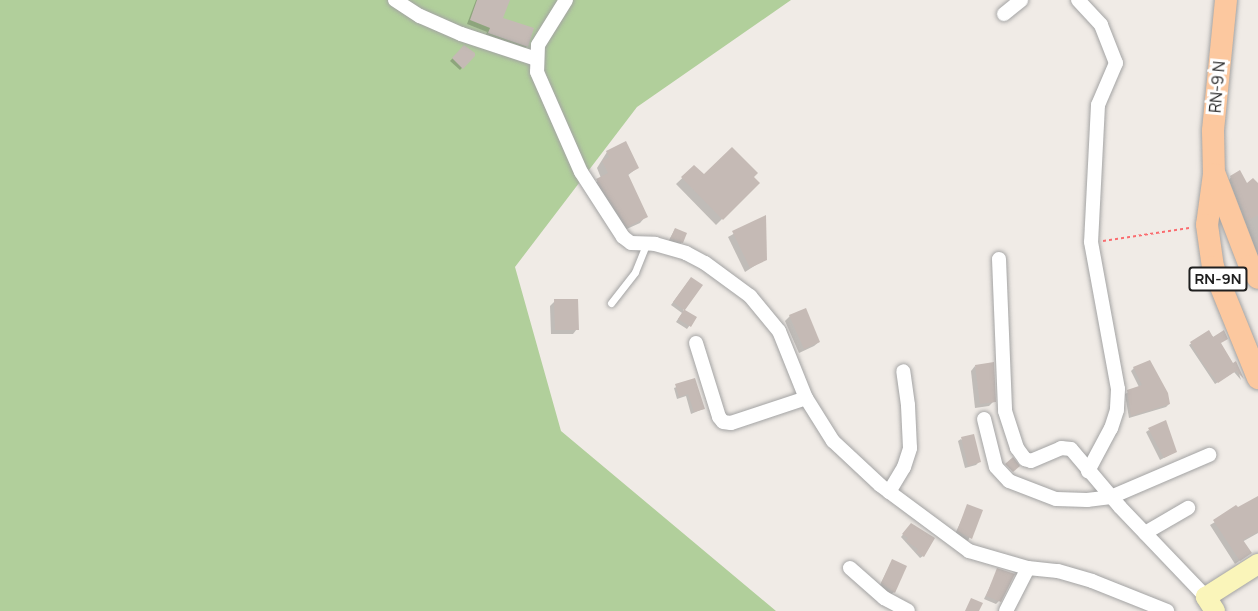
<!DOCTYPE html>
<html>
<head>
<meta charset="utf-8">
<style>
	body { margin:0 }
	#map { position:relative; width:1258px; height:611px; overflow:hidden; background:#f0ebe6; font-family:Manrope,sans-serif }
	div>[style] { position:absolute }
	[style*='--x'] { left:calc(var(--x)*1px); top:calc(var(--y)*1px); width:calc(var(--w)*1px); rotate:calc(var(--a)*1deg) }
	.forest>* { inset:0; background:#b1cf9b }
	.shadow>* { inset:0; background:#0003 }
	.building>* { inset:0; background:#c5bab5 }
	.path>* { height:2px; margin-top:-1px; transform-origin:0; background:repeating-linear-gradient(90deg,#fa6d70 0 3px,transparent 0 6px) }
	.roads { filter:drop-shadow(0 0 2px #a3a3a3) drop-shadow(0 0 2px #a3a3a3) }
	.service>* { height:7px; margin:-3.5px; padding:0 3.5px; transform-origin:3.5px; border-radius:3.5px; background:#fff }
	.minor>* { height:14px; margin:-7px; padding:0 7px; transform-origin:7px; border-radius:7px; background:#fff }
	.secondary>* { height:20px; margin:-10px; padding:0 10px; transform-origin:10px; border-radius:10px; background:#faf5ba }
	.primary>* { height:22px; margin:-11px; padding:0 11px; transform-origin:11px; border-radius:11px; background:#fcc89f }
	span { translate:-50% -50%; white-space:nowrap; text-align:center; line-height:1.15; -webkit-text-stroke:6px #fff; paint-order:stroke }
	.shield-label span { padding:2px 4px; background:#fff; border:2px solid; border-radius:4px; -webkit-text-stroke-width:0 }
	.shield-label { font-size:15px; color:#1f1f1f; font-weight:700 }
	.street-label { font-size:16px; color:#1f1f1f }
</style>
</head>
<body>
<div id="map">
	<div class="forest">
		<div style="clip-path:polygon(0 0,791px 0,637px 107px,515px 267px,561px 431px,776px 611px,0 611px)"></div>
	</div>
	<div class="shadow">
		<div style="clip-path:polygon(476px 0,508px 0,501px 19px,527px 46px,523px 50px,485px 37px,487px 32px,467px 24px)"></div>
		<div style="clip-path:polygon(464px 46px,473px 56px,460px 70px,450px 61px)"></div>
		<div style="clip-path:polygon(607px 152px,637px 168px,627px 176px,646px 216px,640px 223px,620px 232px,591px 187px,601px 178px,597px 168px)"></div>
		<div style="clip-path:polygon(694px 167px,704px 177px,752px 177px,758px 183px,716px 225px,676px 184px)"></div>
		<div style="clip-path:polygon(1231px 177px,1247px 185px,1258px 185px,1258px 256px,1229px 180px)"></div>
		<div style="clip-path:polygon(764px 217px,765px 259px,745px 272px,728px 237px)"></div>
		<div style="clip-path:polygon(675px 229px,682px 242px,679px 245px,668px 242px)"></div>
		<div style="clip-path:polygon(688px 282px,701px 286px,683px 310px,695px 318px,687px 329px,676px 322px,682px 313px,671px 305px)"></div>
		<div style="clip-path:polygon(555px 301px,577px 329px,573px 334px,551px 334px,550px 306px)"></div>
		<div style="clip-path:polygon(790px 316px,819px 342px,814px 346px,799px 353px,785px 321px)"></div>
		<div style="clip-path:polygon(1208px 332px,1220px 343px,1233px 365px,1236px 363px,1241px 380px,1234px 372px,1215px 384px,1189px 345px)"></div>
		<div style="clip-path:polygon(975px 366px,994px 401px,989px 406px,975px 408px,971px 371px)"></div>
		<div style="clip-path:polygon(1134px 368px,1169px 404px,1166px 407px,1129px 418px,1125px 394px,1139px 387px,1131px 371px)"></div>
		<div style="clip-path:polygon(694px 380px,703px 409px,691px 414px,686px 396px,677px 399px,674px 388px)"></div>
		<div style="clip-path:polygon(1149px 430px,1175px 452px,1160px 460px,1146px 432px)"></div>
		<div style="clip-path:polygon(961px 439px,979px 462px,976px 465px,965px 468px,958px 441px)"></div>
		<div style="clip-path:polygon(1258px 502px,1258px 533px,1242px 542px,1246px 556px,1235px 564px,1210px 525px,1237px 509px)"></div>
		<div style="clip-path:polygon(968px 506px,981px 510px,968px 541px,955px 534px)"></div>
		<div style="clip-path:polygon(909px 527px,923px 556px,920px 558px,901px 537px)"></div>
		<div style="clip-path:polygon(892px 561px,894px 592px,891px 595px,879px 587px)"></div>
		<div style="clip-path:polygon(998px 570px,999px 601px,996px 604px,984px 599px)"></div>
	</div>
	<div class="building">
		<div style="clip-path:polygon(477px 0,510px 0,503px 18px,534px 28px,528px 47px,488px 33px,490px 28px,470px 20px)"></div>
		<div style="clip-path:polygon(464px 45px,475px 53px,475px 56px,463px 69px,452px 58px)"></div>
		<div style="clip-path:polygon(626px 141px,639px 168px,628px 174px,648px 217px,627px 227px,596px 179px,608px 173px,602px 161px,609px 157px,606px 151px)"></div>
		<div style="clip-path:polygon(732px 147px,758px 173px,754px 177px,760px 183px,723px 220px,681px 177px,694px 165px,704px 174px)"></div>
		<div style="clip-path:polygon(1240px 170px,1247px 183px,1253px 178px,1258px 183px,1258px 215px,1247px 221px,1230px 176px)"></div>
		<div style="clip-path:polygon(766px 215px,767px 260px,750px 268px,732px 231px)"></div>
		<div style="clip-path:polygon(675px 228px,687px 233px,683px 243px,670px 239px)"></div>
		<div style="clip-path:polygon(691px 277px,703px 285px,685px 310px,697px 317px,691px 327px,678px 319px,684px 310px,673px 302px)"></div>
		<div style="clip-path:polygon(554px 299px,578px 299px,579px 330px,555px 330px)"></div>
		<div style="clip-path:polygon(806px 308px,820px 342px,804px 349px,789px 315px)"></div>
		<div style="clip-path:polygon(1209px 330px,1213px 337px,1224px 330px,1228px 339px,1221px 343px,1233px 363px,1236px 361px,1244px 379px,1236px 371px,1218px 383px,1204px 365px,1190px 342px)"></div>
		<div style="clip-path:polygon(1150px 360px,1168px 393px,1170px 404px,1131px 416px,1127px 390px,1142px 385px,1133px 367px)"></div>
		<div style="clip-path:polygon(994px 362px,996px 402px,980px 404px,975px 365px)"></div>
		<div style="clip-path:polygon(695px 378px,705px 409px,694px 412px,688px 394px,679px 397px,675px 384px)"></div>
		<div style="clip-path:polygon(1166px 420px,1177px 452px,1164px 458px,1148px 428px)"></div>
		<div style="clip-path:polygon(974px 434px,981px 462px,968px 466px,961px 437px)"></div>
		<div style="clip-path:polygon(1013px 457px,1020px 466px,1013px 472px,1005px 464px)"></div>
		<div style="clip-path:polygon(1258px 496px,1258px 532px,1243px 540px,1252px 553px,1240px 561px,1213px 520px,1236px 505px,1238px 507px)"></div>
		<div style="clip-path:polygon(967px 504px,983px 510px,972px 539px,957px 531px)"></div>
		<div style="clip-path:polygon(911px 523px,935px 538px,924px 557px,916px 552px,918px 549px,906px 541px,908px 538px,902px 534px)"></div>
		<div style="clip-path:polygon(892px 559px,907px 566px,895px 593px,881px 583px)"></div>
		<div style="clip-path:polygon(997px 568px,1015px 574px,1001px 602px,986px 596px)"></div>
		<div style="clip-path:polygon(971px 598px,983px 603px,979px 611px,965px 611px)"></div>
	</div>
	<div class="path">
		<div style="--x:1103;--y:241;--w:87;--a:-8.6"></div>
	</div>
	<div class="roads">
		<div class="service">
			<div style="--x:611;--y:303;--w:39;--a:-52"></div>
			<div style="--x:635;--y:272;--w:31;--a:-68"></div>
		</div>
		<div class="minor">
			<div style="--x:395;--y:0;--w:30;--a:33"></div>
			<div style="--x:420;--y:16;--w:45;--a:23.7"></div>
			<div style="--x:461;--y:34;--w:79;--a:18.4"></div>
			<div style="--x:566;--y:0;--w:53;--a:121.9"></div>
			<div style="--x:538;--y:45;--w:27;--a:92"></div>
			<div style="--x:537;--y:72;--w:109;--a:66.3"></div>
			<div style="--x:581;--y:172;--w:77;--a:57.1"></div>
			<div style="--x:623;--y:237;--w:10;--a:37"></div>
			<div style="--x:631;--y:243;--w:24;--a:2"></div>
			<div style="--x:655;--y:244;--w:32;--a:16"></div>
			<div style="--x:686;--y:253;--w:21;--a:28"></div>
			<div style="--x:705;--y:263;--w:56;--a:36.3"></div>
			<div style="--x:750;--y:296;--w:45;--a:50.4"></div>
			<div style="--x:779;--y:331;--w:72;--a:68.1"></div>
			<div style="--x:806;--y:398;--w:51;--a:57.9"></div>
			<div style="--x:833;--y:441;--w:64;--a:43.1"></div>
			<div style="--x:880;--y:485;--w:111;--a:36.6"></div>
			<div style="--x:969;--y:551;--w:61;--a:16.1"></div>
			<div style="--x:1028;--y:568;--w:30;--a:6"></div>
			<div style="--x:1058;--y:571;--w:35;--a:16"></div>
			<div style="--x:1092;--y:581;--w:81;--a:21.8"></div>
			<div style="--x:1078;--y:0;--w:34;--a:47"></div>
			<div style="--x:1101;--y:25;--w:41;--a:68.5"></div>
			<div style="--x:1116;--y:63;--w:46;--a:113.2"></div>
			<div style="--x:1098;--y:105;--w:137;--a:92.9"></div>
			<div style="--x:1091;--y:242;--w:149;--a:79.6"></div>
			<div style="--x:1118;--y:389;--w:21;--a:93"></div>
			<div style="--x:1117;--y:410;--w:19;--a:108"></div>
			<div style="--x:1111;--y:428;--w:49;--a:118.1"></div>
			<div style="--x:1004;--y:14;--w:22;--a:-39"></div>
			<div style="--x:999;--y:259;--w:152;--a:87.7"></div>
			<div style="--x:1005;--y:411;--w:39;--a:72"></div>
			<div style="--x:1017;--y:448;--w:14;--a:54"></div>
			<div style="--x:1025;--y:459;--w:6;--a:18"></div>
			<div style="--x:1031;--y:461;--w:33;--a:-23"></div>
			<div style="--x:1061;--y:448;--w:10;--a:6"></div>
			<div style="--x:1071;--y:449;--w:76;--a:49.8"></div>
			<div style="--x:1120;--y:507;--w:124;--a:46.3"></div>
			<div style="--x:696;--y:343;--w:77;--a:72.7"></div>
			<div style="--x:719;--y:417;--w:6;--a:51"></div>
			<div style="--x:723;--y:422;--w:8;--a:7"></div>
			<div style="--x:731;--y:423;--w:79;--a:-18.4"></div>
			<div style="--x:984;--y:419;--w:49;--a:76"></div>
			<div style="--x:996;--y:467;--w:19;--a:47"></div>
			<div style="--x:1009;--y:481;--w:50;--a:21"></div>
			<div style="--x:1056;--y:499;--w:31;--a:2"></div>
			<div style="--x:1087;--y:500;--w:24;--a:-7"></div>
			<div style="--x:1111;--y:497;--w:107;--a:-23.2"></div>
			<div style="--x:889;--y:492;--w:29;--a:-59"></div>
			<div style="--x:904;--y:467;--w:20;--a:-72"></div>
			<div style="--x:910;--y:448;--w:43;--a:-92.7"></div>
			<div style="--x:908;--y:405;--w:34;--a:-98"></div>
			<div style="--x:1145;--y:533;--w:50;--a:-30.2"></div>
			<div style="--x:850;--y:568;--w:45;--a:41.4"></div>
			<div style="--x:884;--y:598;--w:27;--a:28"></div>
			<div style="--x:1006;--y:611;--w:48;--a:-62.9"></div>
		</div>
		<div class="secondary">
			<div style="--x:1215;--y:611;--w:17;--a:-123"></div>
			<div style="--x:1206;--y:597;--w:62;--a:-32.4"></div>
		</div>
		<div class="primary">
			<div style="--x:1226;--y:0;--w:132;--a:95.7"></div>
			<div style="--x:1213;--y:131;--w:43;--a:88.7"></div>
			<div style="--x:1214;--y:174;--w:51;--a:97.8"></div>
			<div style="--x:1207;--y:225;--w:42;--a:81.9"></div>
			<div style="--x:1213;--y:267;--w:120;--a:67.9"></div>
			<div style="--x:1215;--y:175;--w:97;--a:69"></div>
			<div style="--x:1250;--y:266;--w:14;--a:56"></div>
		</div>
	</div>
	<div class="shield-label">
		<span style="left:1218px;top:279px">RN-9N</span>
	</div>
	<div class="street-label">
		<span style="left:1217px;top:87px;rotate:-85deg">RN-9 N</span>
	</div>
</div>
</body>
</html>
